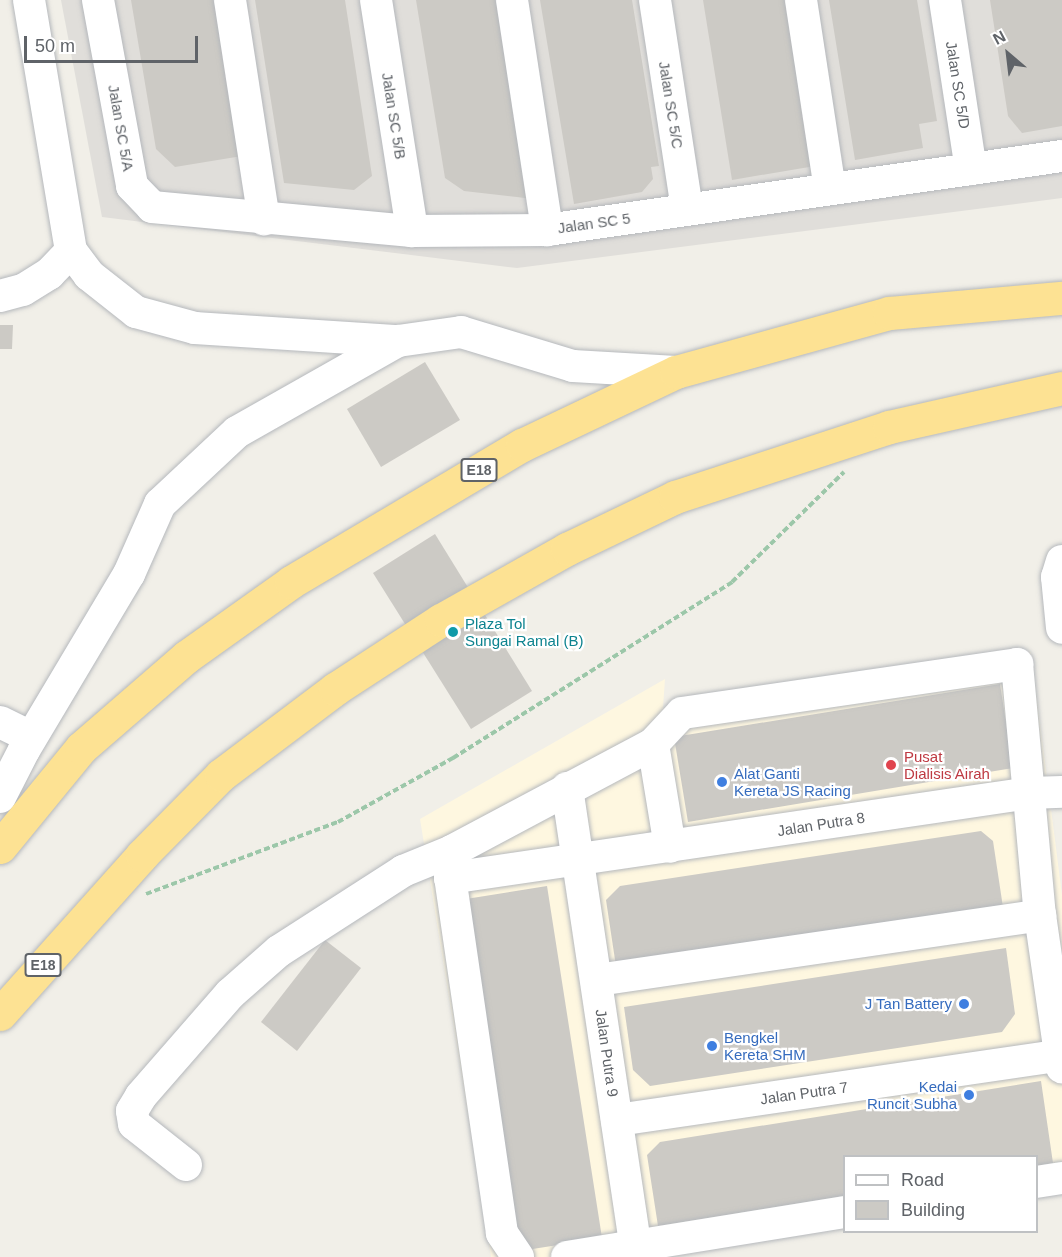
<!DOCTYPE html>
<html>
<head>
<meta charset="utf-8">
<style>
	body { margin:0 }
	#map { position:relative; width:1062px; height:1257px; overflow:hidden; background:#f1efe8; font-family:Arial,sans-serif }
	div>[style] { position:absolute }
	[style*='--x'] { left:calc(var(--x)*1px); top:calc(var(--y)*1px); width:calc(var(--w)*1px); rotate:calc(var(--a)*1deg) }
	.commercial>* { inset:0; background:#fef7e0 }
	.industrial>* { inset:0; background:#e0deda }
	.building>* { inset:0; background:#cccac5 }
	.path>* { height:4px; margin-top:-2px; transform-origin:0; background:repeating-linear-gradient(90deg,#9cc7a9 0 6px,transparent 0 9px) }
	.roads { filter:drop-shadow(0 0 2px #b5b8bc) drop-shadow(0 0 2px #b5b8bc) }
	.minor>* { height:32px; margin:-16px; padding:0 16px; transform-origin:16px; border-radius:16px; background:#fff }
	.highway>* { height:33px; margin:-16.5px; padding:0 16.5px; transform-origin:16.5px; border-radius:16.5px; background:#fde293 }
	.dots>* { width:16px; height:16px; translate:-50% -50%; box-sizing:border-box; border:3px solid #fff; border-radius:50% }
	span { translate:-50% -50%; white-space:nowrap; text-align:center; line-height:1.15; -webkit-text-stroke:4.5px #fff; paint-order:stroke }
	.shield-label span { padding:2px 4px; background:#fff; border:2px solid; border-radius:4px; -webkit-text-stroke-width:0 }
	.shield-label { font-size:14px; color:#5f6368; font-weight:700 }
	.street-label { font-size:15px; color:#5f6368 }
	.culture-label { font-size:15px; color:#0d838f }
	.left { translate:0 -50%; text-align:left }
	.health-label { font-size:15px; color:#be3a42 }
	.shop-label { font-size:15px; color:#366cbe }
	.right { translate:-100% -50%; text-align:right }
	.legend { position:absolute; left:843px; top:1155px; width:195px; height:78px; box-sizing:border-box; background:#fff; border:2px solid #bfc1c3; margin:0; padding:8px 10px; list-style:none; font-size:18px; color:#5f6368 }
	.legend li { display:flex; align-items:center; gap:12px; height:30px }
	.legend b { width:30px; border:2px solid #bfc1c3 }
	.north { position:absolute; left:978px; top:24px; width:60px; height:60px; -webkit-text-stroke:4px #fff; paint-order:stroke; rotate:332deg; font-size:16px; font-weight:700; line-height:24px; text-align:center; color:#5f6368 }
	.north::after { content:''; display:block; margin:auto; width:21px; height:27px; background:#5f6368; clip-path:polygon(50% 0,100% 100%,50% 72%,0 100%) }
	.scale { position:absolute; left:24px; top:36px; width:174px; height:27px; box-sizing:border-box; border:3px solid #5f6368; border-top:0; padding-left:8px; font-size:18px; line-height:21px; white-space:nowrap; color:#5f6368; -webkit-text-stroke:4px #fff; paint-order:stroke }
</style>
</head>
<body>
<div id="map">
	<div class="commercial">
		<div style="clip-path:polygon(1031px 652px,1062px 895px,1062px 1193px,1037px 1197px,1036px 1156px,844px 1156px,844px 1227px,651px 1257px,491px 1257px,420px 819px,665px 679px,663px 708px)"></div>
	</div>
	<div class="industrial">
		<div style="clip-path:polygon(61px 0,1062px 0,1062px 198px,517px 268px,102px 217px)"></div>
	</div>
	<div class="building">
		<div style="clip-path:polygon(131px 0,215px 0,242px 156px,175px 167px,156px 149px)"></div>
		<div style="clip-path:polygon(255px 0,345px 0,372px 176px,354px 190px,284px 183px)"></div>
		<div style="clip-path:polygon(416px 0,500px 0,534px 199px,464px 191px,445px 178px)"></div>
		<div style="clip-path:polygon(540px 0,632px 0,659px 166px,651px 167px,653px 179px,642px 192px,574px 204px)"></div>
		<div style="clip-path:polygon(703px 0,788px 0,815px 166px,732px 180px)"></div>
		<div style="clip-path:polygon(829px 0,917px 0,937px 121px,919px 124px,923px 148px,855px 160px)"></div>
		<div style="clip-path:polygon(990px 0,1062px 0,1062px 126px,1022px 133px,1008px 116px)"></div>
		<div style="clip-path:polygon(0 325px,13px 325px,12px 349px,0 349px)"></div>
		<div style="clip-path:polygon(425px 362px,460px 420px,381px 467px,347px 409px)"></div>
		<div style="clip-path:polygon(435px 534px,532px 691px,471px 729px,373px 573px)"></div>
		<div style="clip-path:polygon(1000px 684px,1013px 768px,688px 822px,674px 737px)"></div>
		<div style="clip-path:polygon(981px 831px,993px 841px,1004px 914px,617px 973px,606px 900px,620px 886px)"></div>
		<div style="clip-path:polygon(547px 886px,602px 1238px,520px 1251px,466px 899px)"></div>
		<div style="clip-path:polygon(325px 940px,361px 968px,297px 1051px,261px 1022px)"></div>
		<div style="clip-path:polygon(1006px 948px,1015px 1014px,1002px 1032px,650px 1086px,633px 1070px,624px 1007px)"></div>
		<div style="clip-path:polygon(1041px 1081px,1053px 1163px,1036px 1166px,1036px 1156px,844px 1156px,844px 1196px,658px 1226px,647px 1155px,660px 1142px)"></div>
	</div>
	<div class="path">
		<div style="--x:146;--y:894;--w:205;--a:-20.6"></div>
		<div style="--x:338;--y:822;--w:132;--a:-29.1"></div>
		<div style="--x:453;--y:758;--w:330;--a:-32.2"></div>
		<div style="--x:732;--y:582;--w:157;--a:-44.5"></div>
	</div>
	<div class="roads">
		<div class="minor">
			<div style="--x:29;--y:0;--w:254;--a:80.5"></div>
			<div style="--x:71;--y:251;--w:30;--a:53"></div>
			<div style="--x:89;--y:275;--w:60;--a:38.2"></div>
			<div style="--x:136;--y:312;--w:61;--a:15.2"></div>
			<div style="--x:195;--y:328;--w:203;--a:3.7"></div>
			<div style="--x:98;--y:0;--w:189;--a:79.6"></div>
			<div style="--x:132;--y:186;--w:29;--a:46"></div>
			<div style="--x:152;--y:207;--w:261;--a:5.3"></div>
			<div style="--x:412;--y:231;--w:135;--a:-0.4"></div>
			<div style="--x:547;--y:230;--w:520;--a:-8.18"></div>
			<div style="--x:230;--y:0;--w:222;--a:81.2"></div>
			<div style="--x:376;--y:0;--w:234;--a:81.1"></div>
			<div style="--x:512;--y:0;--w:233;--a:81.3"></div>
			<div style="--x:655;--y:0;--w:212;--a:81.3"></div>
			<div style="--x:801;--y:0;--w:191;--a:81.3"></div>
			<div style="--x:945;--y:0;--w:171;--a:81.3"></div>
			<div style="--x:0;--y:296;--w:24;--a:-15"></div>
			<div style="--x:23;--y:290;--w:31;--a:-32"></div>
			<div style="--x:49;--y:274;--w:32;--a:-46"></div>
			<div style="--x:1062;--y:561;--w:17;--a:107"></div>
			<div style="--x:1057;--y:577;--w:51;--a:84.4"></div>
			<div style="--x:0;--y:722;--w:34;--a:26"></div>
			<div style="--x:653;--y:744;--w:42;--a:-46.9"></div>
			<div style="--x:682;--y:713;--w:339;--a:-8.3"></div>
			<div style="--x:1017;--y:664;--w:252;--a:84.8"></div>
			<div style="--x:1040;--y:915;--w:154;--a:81.8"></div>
			<div style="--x:567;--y:788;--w:462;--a:81.5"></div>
			<div style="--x:0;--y:797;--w:53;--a:-62.9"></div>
			<div style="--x:24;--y:750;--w:205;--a:-59.2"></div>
			<div style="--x:129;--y:574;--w:77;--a:-66.1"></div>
			<div style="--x:160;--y:504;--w:105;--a:-43.1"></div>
			<div style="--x:237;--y:432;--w:185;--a:-29.5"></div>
			<div style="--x:398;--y:341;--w:64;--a:-8.1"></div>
			<div style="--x:461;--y:332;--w:117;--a:16.9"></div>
			<div style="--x:573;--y:366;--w:103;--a:3.3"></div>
			<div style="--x:450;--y:878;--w:586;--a:-8.34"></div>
			<div style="--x:1030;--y:793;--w:32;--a:-2"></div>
			<div style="--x:597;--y:980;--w:448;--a:-8.3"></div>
			<div style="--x:617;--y:1120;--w:450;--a:-8.3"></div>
			<div style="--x:186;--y:1165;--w:66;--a:-141.7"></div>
			<div style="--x:134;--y:1124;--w:13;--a:-99"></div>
			<div style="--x:132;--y:1111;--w:17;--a:-59"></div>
			<div style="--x:141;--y:1096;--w:135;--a:-48.9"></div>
			<div style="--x:230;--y:994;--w:65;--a:-41.3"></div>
			<div style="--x:279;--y:951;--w:148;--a:-32.8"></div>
			<div style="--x:403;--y:871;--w:53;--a:-22.2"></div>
			<div style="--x:1036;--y:1182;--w:26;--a:-9"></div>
			<div style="--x:518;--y:1257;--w:29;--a:-124"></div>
			<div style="--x:502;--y:1233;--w:359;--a:-98.3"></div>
			<div style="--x:450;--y:878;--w:27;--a:-86"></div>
			<div style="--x:452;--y:851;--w:228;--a:-28"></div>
			<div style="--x:653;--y:744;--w:104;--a:80.6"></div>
			<div style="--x:567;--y:1257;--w:281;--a:-9.2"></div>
		</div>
		<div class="highway">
			<div style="--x:0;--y:847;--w:128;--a:-50.7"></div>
			<div style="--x:81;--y:748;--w:139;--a:-40.9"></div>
			<div style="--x:186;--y:657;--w:129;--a:-35.5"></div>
			<div style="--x:291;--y:582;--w:269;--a:-30.7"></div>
			<div style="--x:522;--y:445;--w:170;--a:-25.4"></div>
			<div style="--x:676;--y:372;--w:221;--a:-15.5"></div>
			<div style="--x:889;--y:313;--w:174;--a:-5"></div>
			<div style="--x:0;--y:1014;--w:213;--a:-48.2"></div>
			<div style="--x:142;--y:855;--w:112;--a:-45.4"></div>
			<div style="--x:221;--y:775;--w:143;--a:-37"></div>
			<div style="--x:335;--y:689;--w:126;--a:-33.1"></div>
			<div style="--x:441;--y:620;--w:145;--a:-29.4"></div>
			<div style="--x:567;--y:549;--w:120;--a:-25.7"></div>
			<div style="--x:675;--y:497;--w:225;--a:-18.1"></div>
			<div style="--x:889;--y:427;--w:177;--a:-12.7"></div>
		</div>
	</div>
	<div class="dots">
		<div style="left:453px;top:632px;background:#0f9aa8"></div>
		<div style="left:891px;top:765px;background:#e0444e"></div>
		<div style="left:722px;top:782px;background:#3f7fe0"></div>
		<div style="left:964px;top:1004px;background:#3f7fe0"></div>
		<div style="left:712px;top:1046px;background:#3f7fe0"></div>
		<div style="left:969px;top:1095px;background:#3f7fe0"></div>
	</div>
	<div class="shield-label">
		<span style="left:479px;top:470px">E18</span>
		<span style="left:43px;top:965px">E18</span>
	</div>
	<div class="street-label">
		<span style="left:958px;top:85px;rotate:81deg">Jalan SC 5/D</span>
		<span style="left:671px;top:105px;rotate:81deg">Jalan SC 5/C</span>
		<span style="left:394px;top:116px;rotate:81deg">Jalan SC 5/B</span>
		<span style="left:121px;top:128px;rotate:80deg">Jalan SC 5/A</span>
		<span style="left:594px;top:223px;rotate:-8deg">Jalan SC 5</span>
		<span style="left:821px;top:824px;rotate:-9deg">Jalan Putra 8</span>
		<span style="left:607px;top:1053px;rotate:82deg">Jalan Putra 9</span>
		<span style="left:804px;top:1093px;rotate:-8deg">Jalan Putra 7</span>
	</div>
	<div class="culture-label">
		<span class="left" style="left:465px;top:632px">Plaza Tol<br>Sungai Ramal (B)</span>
	</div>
	<div class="health-label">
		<span class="left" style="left:904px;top:765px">Pusat<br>Dialisis Airah</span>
	</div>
	<div class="shop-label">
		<span class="left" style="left:734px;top:782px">Alat Ganti<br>Kereta JS Racing</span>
		<span class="right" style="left:952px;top:1004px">J Tan Battery</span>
		<span class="left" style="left:724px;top:1046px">Bengkel<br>Kereta SHM</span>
		<span class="right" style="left:957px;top:1095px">Kedai<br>Runcit Subha</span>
	</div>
	<ul class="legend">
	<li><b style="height:8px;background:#fff"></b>Road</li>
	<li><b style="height:16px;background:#cccac5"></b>Building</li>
	</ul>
	<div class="north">N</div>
	<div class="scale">50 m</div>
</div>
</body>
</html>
